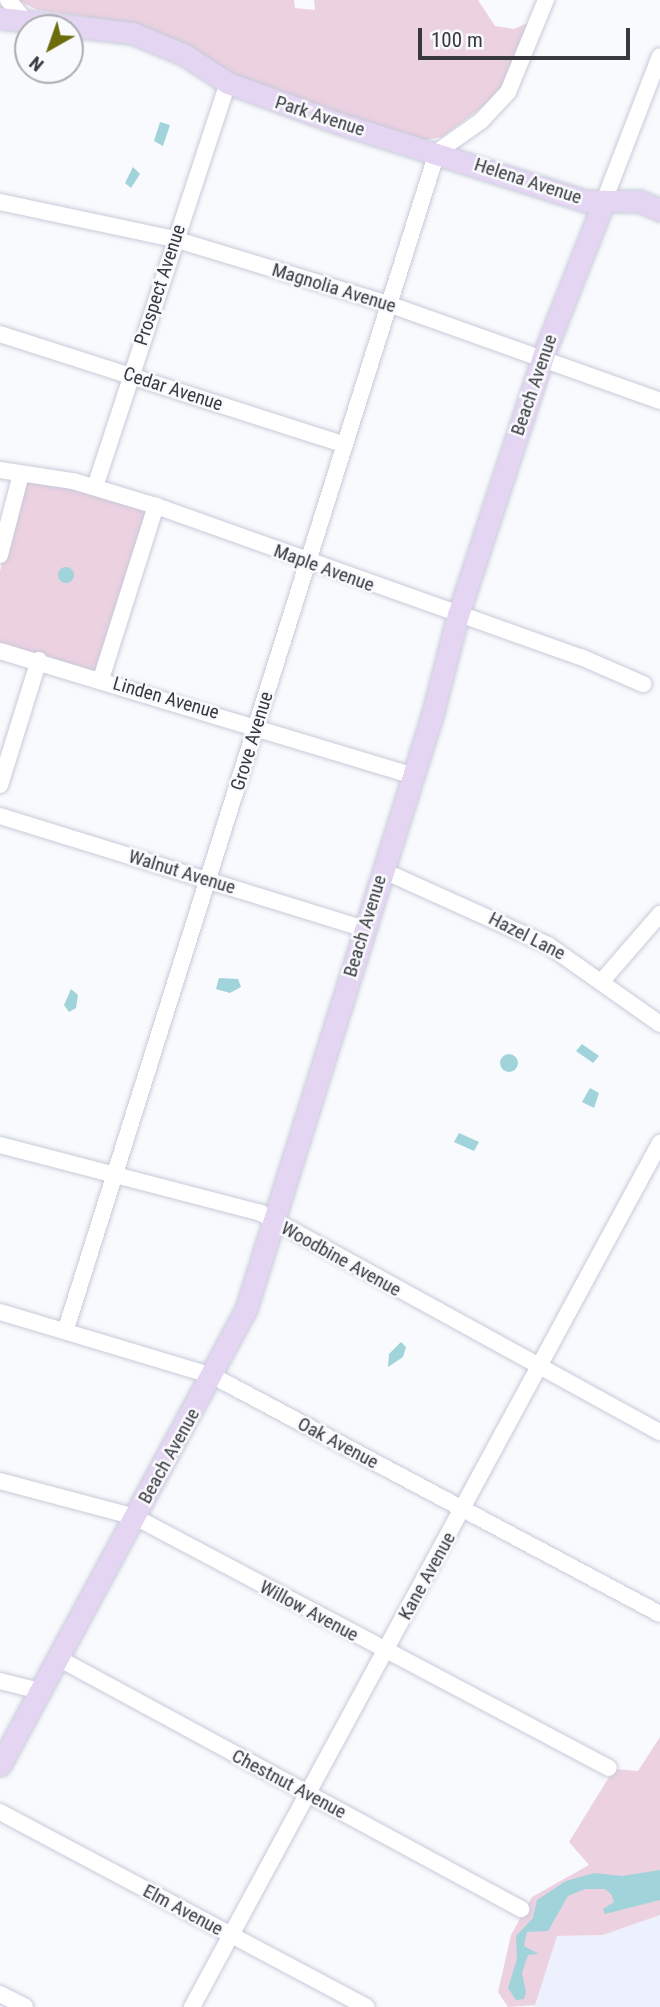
<!DOCTYPE html>
<html>
<head>
<meta charset="utf-8">
<style>
	body { margin:0 }
	#map { position:relative; width:660px; height:2007px; overflow:hidden; background:#f9fafd; font-family:"Roboto Condensed",sans-serif }
	div>[style] { position:absolute }
	[style*='--x'] { left:calc(var(--x)*1px); top:calc(var(--y)*1px); width:calc(var(--w)*1px); rotate:calc(var(--a)*1deg) }
	.built>* { inset:0; background:#edf0fd }
	.green>* { inset:0; background:#ecd1e1 }
	.water>* { inset:0; background:#a1d3db }
	.round { border-radius:50% }
	.roads { filter:drop-shadow(0 0 2px #c7cbd9) drop-shadow(0 0 2px #c7cbd9) }
	.street>* { height:16px; margin:-8px; padding:0 8px; transform-origin:8px; border-radius:8px; background:#fff }
	.secondary>* { height:21px; margin:-10.5px; padding:0 10.5px; transform-origin:10.5px; border-radius:10.5px; background:#e4d5f2 }
	span { translate:-50% -50%; white-space:nowrap; text-align:center; line-height:1.15; -webkit-text-stroke:5px #f9fafd; paint-order:stroke }
	.street-label { font-size:19px; color:#38393f }
	.north { position:absolute; left:14px; top:14px; width:70px; height:70px; box-sizing:border-box; background:#f9fafd; border:2px solid #acadb1; border-radius:50%; rotate:220deg; font-size:19px; font-weight:700; line-height:28px; text-align:center; color:#38393f }
	.north::after { content:''; display:block; margin:auto; width:24px; height:32px; background:#6c6c0d; clip-path:polygon(50% 0,100% 100%,50% 72%,0 100%) }
	.scale { position:absolute; left:418px; top:28px; width:212px; height:32px; box-sizing:border-box; border:4px solid #38393f; border-top:0; padding-left:9px; font-size:21px; line-height:24px; white-space:nowrap; color:#38393f; -webkit-text-stroke:5px #f9fafd; paint-order:stroke }
</style>
</head>
<body>
<div id="map">
	<div class="built">
		<div style="clip-path:polygon(660px 1915px,660px 2007px,533px 2007px,557px 1936px,603px 1935px)"></div>
	</div>
	<div class="green">
		<div style="clip-path:polygon(16px 0,294px 0,295px 8px,315px 10px,314px 0,478px 0,495px 26px,514px 29px,530px 22px,510px 75px,496px 97px,442px 137px,419px 141px,258px 89px,108px 20px,38px 10px)"></div>
		<div style="clip-path:polygon(24px 477px,77px 486px,151px 510px,98px 675px,0 647px,0 571px)"></div>
		<div style="clip-path:polygon(660px 1737px,660px 1915px,603px 1935px,557px 1936px,535px 2005px,508px 2007px,498px 1992px,511px 1935px,532px 1897px,589px 1865px,569px 1842px,614px 1769px,638px 1771px)"></div>
	</div>
	<div class="water">
		<div style="clip-path:polygon(160px 122px,170px 125px,163px 146px,154px 141px)"></div>
		<div style="clip-path:polygon(133px 167px,140px 174px,131px 188px,125px 183px)"></div>
		<div class="round" style="left:58px;top:567px;width:16px;height:16px"></div>
		<div style="clip-path:polygon(219px 978px,238px 979px,241px 987px,230px 993px,216px 989px)"></div>
		<div style="clip-path:polygon(71px 989px,78px 995px,76px 1008px,69px 1012px,64px 1005px)"></div>
		<div style="clip-path:polygon(582px 1044px,599px 1056px,593px 1063px,576px 1051px)"></div>
		<div class="round" style="left:500px;top:1054px;width:18px;height:18px"></div>
		<div style="clip-path:polygon(590px 1088px,599px 1093px,594px 1108px,582px 1102px)"></div>
		<div style="clip-path:polygon(459px 1133px,479px 1142px,474px 1151px,454px 1142px)"></div>
		<div style="clip-path:polygon(401px 1342px,406px 1347px,403px 1357px,388px 1367px,389px 1354px)"></div>
		<div style="clip-path:polygon(660px 1870px,660px 1900px,605px 1914px,603px 1909px,614px 1902px,611px 1894px,605px 1889px,585px 1889px,568px 1896px,548px 1931px,527px 1932px,524px 1946px,539px 1954px,528px 1955px,522px 1973px,526px 1992px,524px 1999px,516px 2000px,508px 1988px,517px 1959px,516px 1936px,533px 1918px,537px 1900px,566px 1881px,594px 1873px,622px 1876px)"></div>
	</div>
	<div class="roads">
		<div class="street">
			<div style="--x:8;--y:0;--w:25;--a:50"></div>
			<div style="--x:604;--y:201;--w:155;--a:-68.9"></div>
			<div style="--x:0;--y:202;--w:178;--a:12"></div>
			<div style="--x:174;--y:239;--w:224;--a:16.9"></div>
			<div style="--x:388;--y:304;--w:289;--a:19.6"></div>
			<div style="--x:0;--y:334;--w:362;--a:17.8"></div>
			<div style="--x:0;--y:470;--w:74;--a:8.6"></div>
			<div style="--x:73;--y:481;--w:87;--a:16.8"></div>
			<div style="--x:156;--y:506;--w:451;--a:19.6"></div>
			<div style="--x:581;--y:657;--w:68;--a:23.5"></div>
			<div style="--x:95;--y:487;--w:425;--a:-71.8"></div>
			<div style="--x:0;--y:555;--w:84;--a:-75.5"></div>
			<div style="--x:0;--y:651;--w:429;--a:16.8"></div>
			<div style="--x:101;--y:679;--w:182;--a:-72.4"></div>
			<div style="--x:0;--y:785;--w:131;--a:-72.7"></div>
			<div style="--x:0;--y:816;--w:381;--a:17.2"></div>
			<div style="--x:382;--y:870;--w:182;--a:24.3"></div>
			<div style="--x:548;--y:945;--w:137;--a:35.2"></div>
			<div style="--x:602;--y:981;--w:89;--a:-49.1"></div>
			<div style="--x:0;--y:1145;--w:270;--a:14.6"></div>
			<div style="--x:261;--y:1213;--w:455;--a:28.8"></div>
			<div style="--x:0;--y:1312;--w:222;--a:16.7"></div>
			<div style="--x:213;--y:1376;--w:506;--a:28.03"></div>
			<div style="--x:66;--y:1329;--w:1234;--a:-72.5"></div>
			<div style="--x:437;--y:152;--w:54;--a:-35.2"></div>
			<div style="--x:481;--y:121;--w:40;--a:-47"></div>
			<div style="--x:508;--y:92;--w:100;--a:-67.6"></div>
			<div style="--x:0;--y:1481;--w:140;--a:14.9"></div>
			<div style="--x:135;--y:1517;--w:536;--a:27.9"></div>
			<div style="--x:58;--y:1658;--w:527;--a:28.46"></div>
			<div style="--x:0;--y:1681;--w:41;--a:14"></div>
			<div style="--x:0;--y:1812;--w:415;--a:28"></div>
			<div style="--x:0;--y:1994;--w:28;--a:27"></div>
			<div style="--x:192;--y:2007;--w:983;--a:-61.56"></div>
		</div>
		<div class="secondary">
			<div style="--x:0;--y:18;--w:133;--a:6.5"></div>
			<div style="--x:132;--y:33;--w:57;--a:22.5"></div>
			<div style="--x:185;--y:55;--w:51;--a:33.1"></div>
			<div style="--x:228;--y:83;--w:117;--a:20"></div>
			<div style="--x:338;--y:123;--w:260;--a:17.5"></div>
			<div style="--x:586;--y:201;--w:53;--a:0"></div>
			<div style="--x:639;--y:201;--w:23;--a:23"></div>
			<div style="--x:0;--y:1765;--w:518;--a:-61.65"></div>
			<div style="--x:246;--y:1309;--w:621;--a:-72.59"></div>
			<div style="--x:432;--y:716;--w:104;--a:-75.6"></div>
			<div style="--x:458;--y:615;--w:273;--a:-71.8"></div>
			<div style="--x:543;--y:356;--w:167;--a:-68.5"></div>
		</div>
	</div>
	<div class="street-label">
		<span style="left:320px;top:116px;rotate:18deg">Park Avenue</span>
		<span style="left:528px;top:181px;rotate:18deg">Helena Avenue</span>
		<span style="left:160px;top:285px;rotate:-72deg">Prospect Avenue</span>
		<span style="left:334px;top:288px;rotate:17deg">Magnolia Avenue</span>
		<span style="left:534px;top:385px;rotate:-71deg">Beach Avenue</span>
		<span style="left:173px;top:389px;rotate:18deg">Cedar Avenue</span>
		<span style="left:324px;top:568px;rotate:20deg">Maple Avenue</span>
		<span style="left:166px;top:698px;rotate:16deg">Linden Avenue</span>
		<span style="left:252px;top:741px;rotate:-73deg">Grove Avenue</span>
		<span style="left:182px;top:872px;rotate:17deg">Walnut Avenue</span>
		<span style="left:365px;top:926px;rotate:-73deg">Beach Avenue</span>
		<span style="left:527px;top:936px;rotate:27deg">Hazel Lane</span>
		<span style="left:341px;top:1259px;rotate:29deg">Woodbine Avenue</span>
		<span style="left:338px;top:1443px;rotate:28deg">Oak Avenue</span>
		<span style="left:169px;top:1456px;rotate:-61deg">Beach Avenue</span>
		<span style="left:427px;top:1576px;rotate:-61deg">Kane Avenue</span>
		<span style="left:309px;top:1611px;rotate:28deg">Willow Avenue</span>
		<span style="left:289px;top:1784px;rotate:28deg">Chestnut Avenue</span>
		<span style="left:183px;top:1910px;rotate:28deg">Elm Avenue</span>
	</div>
	<div class="north">N</div>
	<div class="scale">100 m</div>
</div>
</body>
</html>
